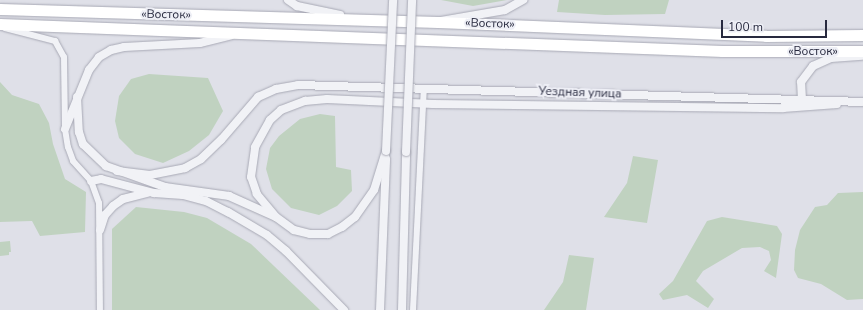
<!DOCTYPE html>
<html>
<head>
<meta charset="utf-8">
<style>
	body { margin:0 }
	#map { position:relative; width:863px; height:310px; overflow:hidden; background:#dfe0e8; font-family:"Nunito Sans",sans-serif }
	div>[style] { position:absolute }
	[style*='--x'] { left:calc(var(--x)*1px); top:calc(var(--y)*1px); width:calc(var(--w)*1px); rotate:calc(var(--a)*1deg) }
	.green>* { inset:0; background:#c0d2c0 }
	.roads { filter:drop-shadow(0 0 1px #a8a9b5) drop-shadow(0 0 1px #a8a9b5) }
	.minor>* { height:6px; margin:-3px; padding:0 3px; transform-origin:3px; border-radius:3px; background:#f1f2f6 }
	.tertiary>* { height:8px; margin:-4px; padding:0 4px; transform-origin:4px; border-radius:4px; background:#f1f2f6 }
	.trunk>* { height:11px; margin:-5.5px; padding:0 5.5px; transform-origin:5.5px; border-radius:5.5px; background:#fff }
	.bridges { filter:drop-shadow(0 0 1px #a8a9b5) drop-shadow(0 0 1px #a8a9b5) }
	.tertiary-bridge>* { height:8px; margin:-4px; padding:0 4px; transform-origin:4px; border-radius:4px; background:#f1f2f6 }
	span { translate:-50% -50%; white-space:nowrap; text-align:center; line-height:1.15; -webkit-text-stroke:4px #eeeff6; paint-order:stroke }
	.street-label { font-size:12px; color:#282a3f }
	.scale { position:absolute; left:721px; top:20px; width:106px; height:18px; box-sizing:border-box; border:2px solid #282a3f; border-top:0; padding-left:5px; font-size:12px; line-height:14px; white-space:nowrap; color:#282a3f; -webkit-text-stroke:3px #eeeff6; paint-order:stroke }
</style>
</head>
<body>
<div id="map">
	<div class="green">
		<div style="clip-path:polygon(441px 0,507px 0,473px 6px)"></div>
		<div style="clip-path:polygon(559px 0,669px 0,665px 14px,605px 15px,557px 12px)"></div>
		<div style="clip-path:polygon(149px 74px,208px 78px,223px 111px,209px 135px,189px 151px,163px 163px,135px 154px,119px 138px,115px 121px,119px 96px,131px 79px)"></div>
		<div style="clip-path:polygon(0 82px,12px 95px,39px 104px,49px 123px,53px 144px,65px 179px,86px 192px,85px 232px,40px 236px,32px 221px,0 222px)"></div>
		<div style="clip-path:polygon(320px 114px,335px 116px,336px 167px,351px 170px,352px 191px,337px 206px,319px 215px,291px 208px,272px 189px,266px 169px,270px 148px,279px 136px,300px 119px)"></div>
		<div style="clip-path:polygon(633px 156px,658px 160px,647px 223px,604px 217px,627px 183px)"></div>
		<div style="clip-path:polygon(863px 192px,863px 299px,847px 300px,821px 284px,798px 278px,794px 270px,795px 250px,800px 230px,815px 207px,827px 205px,838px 193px)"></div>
		<div style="clip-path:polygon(136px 207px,184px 212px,207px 218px,251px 244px,320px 310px,112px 310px,112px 229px)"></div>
		<div style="clip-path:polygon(722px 217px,777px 226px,782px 234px,776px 278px,764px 271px,771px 260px,769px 251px,760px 247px,742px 248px,703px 271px,696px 281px,714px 299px,708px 308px,687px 295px,663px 300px,659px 294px,673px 281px,707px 221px)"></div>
		<div style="clip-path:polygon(10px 241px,11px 252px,9px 252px,9px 255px,0 256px,0 242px)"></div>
		<div style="clip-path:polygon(569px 255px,594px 258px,586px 310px,544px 310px,563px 282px)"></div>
	</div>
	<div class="roads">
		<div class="minor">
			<div style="--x:5;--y:28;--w:52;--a:14.6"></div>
			<div style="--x:55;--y:41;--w:18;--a:61"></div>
			<div style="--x:64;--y:57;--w:72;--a:89.2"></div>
			<div style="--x:65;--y:129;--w:18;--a:81"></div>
			<div style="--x:68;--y:147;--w:15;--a:70"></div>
			<div style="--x:73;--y:161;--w:27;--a:48"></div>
			<div style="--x:91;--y:181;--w:23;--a:70"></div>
			<div style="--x:99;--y:203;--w:107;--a:89.5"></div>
			<div style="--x:413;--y:310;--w:221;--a:-87.2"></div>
		</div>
		<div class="tertiary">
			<div style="--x:288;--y:0;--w:11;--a:34"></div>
			<div style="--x:297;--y:6;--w:44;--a:11.8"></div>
			<div style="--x:441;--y:21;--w:65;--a:-9.8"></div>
			<div style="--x:505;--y:10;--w:21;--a:-29"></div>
			<div style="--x:77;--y:97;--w:35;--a:87"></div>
			<div style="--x:79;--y:132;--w:13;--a:72"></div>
			<div style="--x:83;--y:144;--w:32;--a:44"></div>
			<div style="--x:106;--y:166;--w:63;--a:19.6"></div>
			<div style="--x:165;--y:187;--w:65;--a:8"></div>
			<div style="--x:229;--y:196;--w:51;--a:24.1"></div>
			<div style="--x:276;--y:217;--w:22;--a:36"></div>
			<div style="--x:294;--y:230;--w:16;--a:14"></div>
			<div style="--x:310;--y:234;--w:18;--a:0"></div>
			<div style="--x:328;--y:234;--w:16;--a:-27"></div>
			<div style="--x:342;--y:227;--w:16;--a:-38"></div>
			<div style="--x:355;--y:217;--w:33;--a:-55"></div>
			<div style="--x:374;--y:190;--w:41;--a:-72.9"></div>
			<div style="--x:802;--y:100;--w:18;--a:-93"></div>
			<div style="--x:801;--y:82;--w:20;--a:-53"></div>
			<div style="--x:813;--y:66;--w:20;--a:-24"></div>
			<div style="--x:831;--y:58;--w:31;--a:-4"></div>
			<div style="--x:65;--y:129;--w:64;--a:-67.9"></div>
			<div style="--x:89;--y:70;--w:16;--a:-52"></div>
			<div style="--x:99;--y:57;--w:14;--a:-30"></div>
			<div style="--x:111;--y:50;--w:13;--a:-13"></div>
			<div style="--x:124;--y:47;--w:76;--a:-3"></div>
			<div style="--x:200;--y:43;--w:32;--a:-14"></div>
			<div style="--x:117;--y:171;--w:33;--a:7"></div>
			<div style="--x:150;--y:175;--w:36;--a:-11"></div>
			<div style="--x:185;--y:168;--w:18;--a:-29"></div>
			<div style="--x:201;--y:159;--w:28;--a:-44"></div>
			<div style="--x:221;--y:140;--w:57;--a:-49.3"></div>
			<div style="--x:258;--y:97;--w:20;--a:-24"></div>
			<div style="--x:276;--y:89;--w:22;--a:-10"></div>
			<div style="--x:298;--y:85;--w:565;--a:1.72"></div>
			<div style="--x:91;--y:181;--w:10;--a:-11"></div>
			<div style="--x:101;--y:179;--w:55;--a:14.8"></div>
			<div style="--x:154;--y:193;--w:29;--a:4"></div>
			<div style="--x:183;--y:195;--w:24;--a:15"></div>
			<div style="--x:206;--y:201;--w:25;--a:27"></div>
			<div style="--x:228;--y:212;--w:45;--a:30.5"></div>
			<div style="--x:267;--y:235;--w:25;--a:40"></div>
			<div style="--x:286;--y:251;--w:83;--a:45.5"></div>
			<div style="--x:276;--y:217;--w:30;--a:-130"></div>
			<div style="--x:257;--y:194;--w:18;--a:-109"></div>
			<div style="--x:251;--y:177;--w:30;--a:-82"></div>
			<div style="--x:255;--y:147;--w:31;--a:-61"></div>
			<div style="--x:270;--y:120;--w:15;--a:-42"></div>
			<div style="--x:281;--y:110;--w:26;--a:-21"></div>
			<div style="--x:305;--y:101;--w:22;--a:-5"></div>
			<div style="--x:327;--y:99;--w:106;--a:2.7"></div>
			<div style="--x:433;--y:104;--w:350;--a:0.7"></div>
			<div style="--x:783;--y:108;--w:54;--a:-4.2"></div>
			<div style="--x:100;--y:230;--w:16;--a:-72"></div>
			<div style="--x:105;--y:215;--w:12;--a:-48"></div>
			<div style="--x:113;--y:206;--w:12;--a:-35"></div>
			<div style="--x:123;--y:199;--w:25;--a:-14"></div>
			<div style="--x:380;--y:310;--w:151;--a:-87.7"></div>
			<div style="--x:402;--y:310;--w:158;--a:-88.5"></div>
		</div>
		<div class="trunk">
			<div style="--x:0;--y:9;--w:438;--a:1.7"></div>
			<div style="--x:438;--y:22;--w:328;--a:2.4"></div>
			<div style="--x:766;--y:36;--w:97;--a:-0.6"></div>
			<div style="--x:0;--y:24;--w:723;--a:2.14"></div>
			<div style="--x:722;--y:51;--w:141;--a:0"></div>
		</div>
	</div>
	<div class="bridges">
		<div class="tertiary-bridge">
			<div style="--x:386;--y:151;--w:151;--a:-87.3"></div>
			<div style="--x:406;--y:152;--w:152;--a:-87.7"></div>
		</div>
	</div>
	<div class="street-label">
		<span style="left:166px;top:15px;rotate:1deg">«Восток»</span>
		<span style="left:490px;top:24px;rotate:2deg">«Восток»</span>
		<span style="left:813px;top:52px">«Восток»</span>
		<span style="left:580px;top:93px;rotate:2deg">Уездная улица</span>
	</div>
	<div class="scale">100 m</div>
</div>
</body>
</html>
